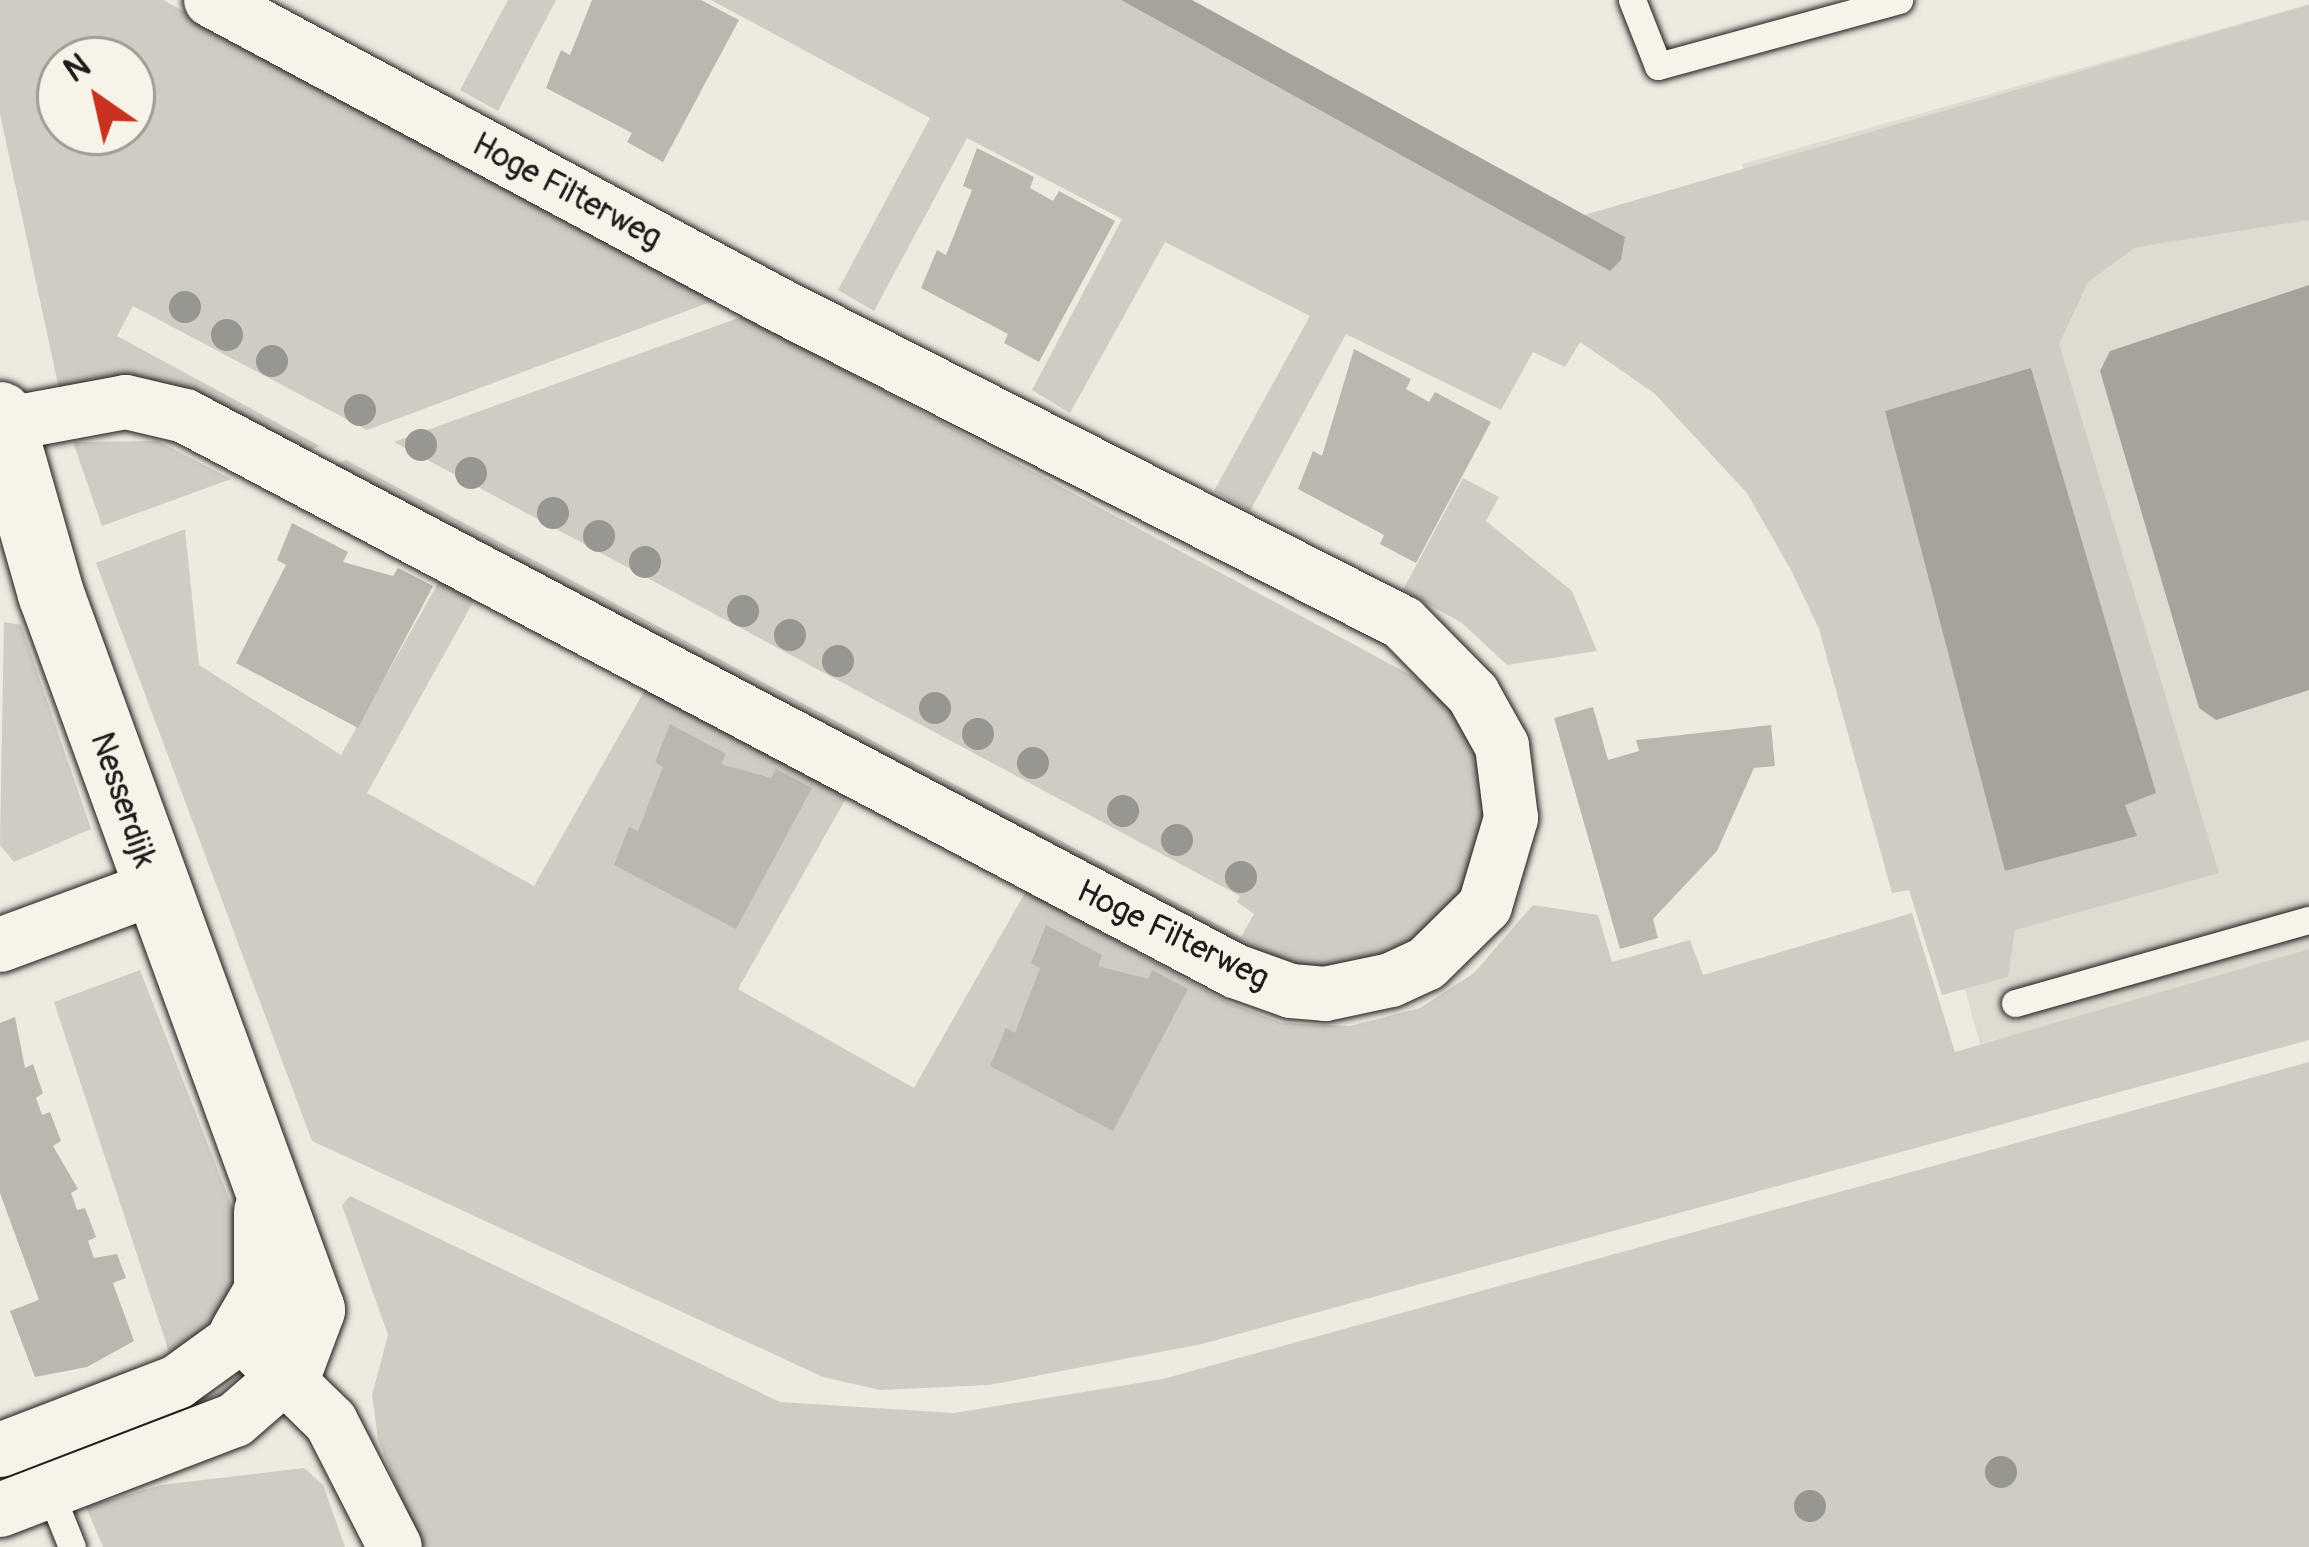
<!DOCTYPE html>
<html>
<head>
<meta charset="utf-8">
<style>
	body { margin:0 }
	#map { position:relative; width:2309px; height:1547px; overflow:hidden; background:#eeeae0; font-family:Pangolin,sans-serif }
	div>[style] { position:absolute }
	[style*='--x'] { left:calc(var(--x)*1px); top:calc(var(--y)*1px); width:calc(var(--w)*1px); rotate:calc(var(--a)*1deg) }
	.built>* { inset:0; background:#dedbd1 }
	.green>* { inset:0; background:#cfccc3 }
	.water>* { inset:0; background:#a6a39d }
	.building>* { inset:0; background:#bab7af }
	.roads { filter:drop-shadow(0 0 3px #1c1c1c) drop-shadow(0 0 3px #1c1c1c) }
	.lane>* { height:27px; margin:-13.5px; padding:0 13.5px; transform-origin:13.5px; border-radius:13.5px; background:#f7f3e8 }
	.street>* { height:54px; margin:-27px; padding:0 27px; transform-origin:27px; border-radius:27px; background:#f7f3e8 }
	.secondary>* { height:66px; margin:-33px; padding:0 33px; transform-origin:33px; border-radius:33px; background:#f7f3e8 }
	.trees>* { width:32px; height:32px; margin:-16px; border-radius:50%; background:#989690 }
	span { translate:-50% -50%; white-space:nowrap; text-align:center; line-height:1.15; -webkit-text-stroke:9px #f7f3e8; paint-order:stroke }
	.street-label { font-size:33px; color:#1c1c1c }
	.north { position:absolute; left:36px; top:36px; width:120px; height:120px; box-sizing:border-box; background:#f7f3e8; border:3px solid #9f9d96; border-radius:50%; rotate:326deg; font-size:33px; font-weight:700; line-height:48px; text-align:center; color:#1c1c1c }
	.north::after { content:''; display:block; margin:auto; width:42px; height:54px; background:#c8321e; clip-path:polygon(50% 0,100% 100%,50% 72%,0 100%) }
</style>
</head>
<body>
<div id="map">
	<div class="built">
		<div style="clip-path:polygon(2309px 4px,2309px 958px,1980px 1044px,1742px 164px)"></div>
	</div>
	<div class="green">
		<div style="clip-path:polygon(evenodd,0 0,163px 0,716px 300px,367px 430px,133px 306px,117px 336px,320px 446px,299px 454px,59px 389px,0 114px,0 0,60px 60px,132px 60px,132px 132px,60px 132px,60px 60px)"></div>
		<div style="clip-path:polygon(508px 0,556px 0,498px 111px,460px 90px)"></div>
		<div style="clip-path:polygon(evenodd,711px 0,1121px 0,1610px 271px,1625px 237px,1584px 215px,2309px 5px,2309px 220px,2136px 247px,2088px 282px,2059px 344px,2219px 873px,2015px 930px,2008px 977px,1942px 995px,1909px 890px,1892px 893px,1819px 629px,1792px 572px,1747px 493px,1654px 393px,1580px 342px,1565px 367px,1533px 352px,1501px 410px,1346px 334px,1250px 511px,1214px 491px,1310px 316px,1165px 242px,1070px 413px,1032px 390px,1122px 219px,967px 138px,874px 311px,838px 290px,930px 118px,711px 0,1885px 410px,2155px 793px,2125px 805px,2136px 835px,1885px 410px)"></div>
		<div style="clip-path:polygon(744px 316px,1442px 692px,1477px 747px,1490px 815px,1478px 870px,1445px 917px,1388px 964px,1299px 975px,325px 468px,346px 460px,1241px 937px,1254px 914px,1237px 902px,1240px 896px,394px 442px)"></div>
		<div style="clip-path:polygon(158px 441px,231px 479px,102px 526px,73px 442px)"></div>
		<div style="clip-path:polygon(1463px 478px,1499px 497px,1486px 521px,1572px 591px,1597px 651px,1507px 665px,1462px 623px,1403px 590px)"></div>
		<div style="clip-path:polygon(185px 529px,199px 665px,341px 755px,441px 578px,476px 597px,367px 793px,534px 886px,646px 688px,848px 795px,738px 989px,914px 1088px,1026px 891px,1227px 1002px,1282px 1023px,1350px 1026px,1420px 1008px,1474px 973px,1533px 905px,1598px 915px,1612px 962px,1690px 940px,1703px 975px,1912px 913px,1955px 1052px,2309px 949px,2309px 1040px,1202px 1344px,989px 1385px,880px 1390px,823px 1377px,312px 1141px,96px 563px)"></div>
		<div style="clip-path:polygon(4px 622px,21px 625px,91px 829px,14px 862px,0 845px)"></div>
		<div style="clip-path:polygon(140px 970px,254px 1263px,200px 1343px,171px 1358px,54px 1002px)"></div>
		<div style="clip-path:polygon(2309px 1062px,2309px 1547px,420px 1547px,378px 1439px,372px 1395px,388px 1335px,342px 1205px,350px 1196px,780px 1402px,954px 1413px,1163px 1379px)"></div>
		<div style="clip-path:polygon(304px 1468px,323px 1485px,345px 1547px,103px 1547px,86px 1507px,161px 1485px)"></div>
	</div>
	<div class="water">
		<div style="clip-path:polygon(1121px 0,1192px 0,1625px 237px,1621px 260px,1610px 271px)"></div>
		<div style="clip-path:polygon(2309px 285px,2309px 690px,2216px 720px,2199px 708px,2100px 371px,2110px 351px)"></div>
		<div style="clip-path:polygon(2031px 368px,2156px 793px,2125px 805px,2137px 836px,2005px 871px,1885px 411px)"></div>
	</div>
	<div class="building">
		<div style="clip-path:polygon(592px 0,701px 0,739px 20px,663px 162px,627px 142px,632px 133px,546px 88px,561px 50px,570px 55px)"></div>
		<div style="clip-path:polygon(977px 148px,1034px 177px,1030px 188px,1053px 201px,1059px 191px,1115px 221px,1039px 362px,1004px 343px,1008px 334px,921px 288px,937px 250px,946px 255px,972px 190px,963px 186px)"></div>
		<div style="clip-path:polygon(1354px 349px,1411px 379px,1406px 389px,1429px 402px,1435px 392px,1491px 422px,1416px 563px,1380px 544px,1384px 535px,1298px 489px,1313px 451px,1322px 456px)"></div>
		<div style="clip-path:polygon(292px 523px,348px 552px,343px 562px,393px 576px,398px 568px,433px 586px,358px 728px,236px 663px,286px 565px,277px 560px)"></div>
		<div style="clip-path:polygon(1593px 707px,1608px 760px,1639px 751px,1636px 740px,1771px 725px,1775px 766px,1754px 768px,1717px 851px,1653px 919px,1658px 938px,1620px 949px,1554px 718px)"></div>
		<div style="clip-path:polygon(670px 724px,726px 754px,721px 764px,771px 778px,776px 769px,812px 788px,736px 929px,614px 865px,629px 827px,638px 831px,663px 767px,655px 762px)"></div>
		<div style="clip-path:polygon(1046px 925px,1102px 955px,1098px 966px,1148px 979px,1152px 970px,1188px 989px,1113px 1131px,990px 1066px,1006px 1028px,1015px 1033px,1040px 968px,1031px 963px)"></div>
		<div style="clip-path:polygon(15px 1017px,25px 1068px,33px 1064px,43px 1093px,36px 1098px,42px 1115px,50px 1112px,61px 1141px,53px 1146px,78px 1189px,71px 1193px,77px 1210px,85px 1208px,96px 1237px,88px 1241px,94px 1258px,117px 1254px,126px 1278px,113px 1283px,134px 1341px,87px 1367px,35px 1377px,10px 1311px,39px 1300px,0 1193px,0 1023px)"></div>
	</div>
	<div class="roads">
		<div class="lane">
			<div style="--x:1632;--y:0;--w:71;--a:68.5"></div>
			<div style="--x:1658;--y:66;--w:250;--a:-15.3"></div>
			<div style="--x:2015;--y:1003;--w:305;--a:-15.8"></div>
			<div style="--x:50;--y:1492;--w:59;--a:68.2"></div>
		</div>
		<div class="street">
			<div style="--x:2;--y:425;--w:126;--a:-10.5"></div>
			<div style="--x:126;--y:402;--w:61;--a:13.3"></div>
			<div style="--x:185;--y:416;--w:1188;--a:27.86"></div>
			<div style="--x:1235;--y:971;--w:59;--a:19.7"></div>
			<div style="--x:1291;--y:991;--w:34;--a:5"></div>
			<div style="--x:1325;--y:994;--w:67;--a:-12"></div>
			<div style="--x:1391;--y:980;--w:38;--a:-25"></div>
			<div style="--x:1426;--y:964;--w:83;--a:-44.5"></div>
			<div style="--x:1485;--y:906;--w:92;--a:-73.5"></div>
			<div style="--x:1511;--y:818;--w:73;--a:-97.1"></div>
			<div style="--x:1502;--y:746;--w:60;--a:-119.1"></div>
			<div style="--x:1473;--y:694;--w:100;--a:-134.6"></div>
			<div style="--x:1403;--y:623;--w:698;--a:-152.99"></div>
			<div style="--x:781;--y:306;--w:647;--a:-151.77"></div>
			<div style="--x:0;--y:945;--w:164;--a:-20.3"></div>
			<div style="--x:0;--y:1450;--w:190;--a:-21"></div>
			<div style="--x:177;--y:1382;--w:80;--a:-35.9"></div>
			<div style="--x:242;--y:1335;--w:124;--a:44.3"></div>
			<div style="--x:331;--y:1422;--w:140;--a:62.9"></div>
			<div style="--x:0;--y:1510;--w:252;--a:-21"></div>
			<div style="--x:235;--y:1420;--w:70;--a:-41"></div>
		</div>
		<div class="secondary">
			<div style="--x:0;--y:415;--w:186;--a:74.1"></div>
			<div style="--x:51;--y:594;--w:762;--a:69.97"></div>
			<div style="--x:312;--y:1310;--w:68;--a:110.6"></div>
			<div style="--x:242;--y:1335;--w:50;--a:-59.8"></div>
			<div style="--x:267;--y:1292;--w:80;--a:-90"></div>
		</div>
	</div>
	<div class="trees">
		<div style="left:185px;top:307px"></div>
		<div style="left:227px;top:335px"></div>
		<div style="left:272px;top:361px"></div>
		<div style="left:360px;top:410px"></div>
		<div style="left:421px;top:445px"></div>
		<div style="left:471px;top:473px"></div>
		<div style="left:553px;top:513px"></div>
		<div style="left:599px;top:536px"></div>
		<div style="left:645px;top:562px"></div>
		<div style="left:743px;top:611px"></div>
		<div style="left:790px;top:635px"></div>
		<div style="left:838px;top:661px"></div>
		<div style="left:935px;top:708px"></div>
		<div style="left:978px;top:734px"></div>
		<div style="left:1033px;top:763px"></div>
		<div style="left:1123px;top:811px"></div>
		<div style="left:1177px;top:840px"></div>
		<div style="left:1241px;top:877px"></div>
		<div style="left:2001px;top:1472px"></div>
		<div style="left:1810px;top:1506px"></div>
	</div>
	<div class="street-label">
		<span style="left:567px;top:191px;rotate:28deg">Hoge Filterweg</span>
		<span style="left:123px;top:800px;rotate:71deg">Nesserdijk</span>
		<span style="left:1173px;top:935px;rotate:26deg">Hoge Filterweg</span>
	</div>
	<div class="north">N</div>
</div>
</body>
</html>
